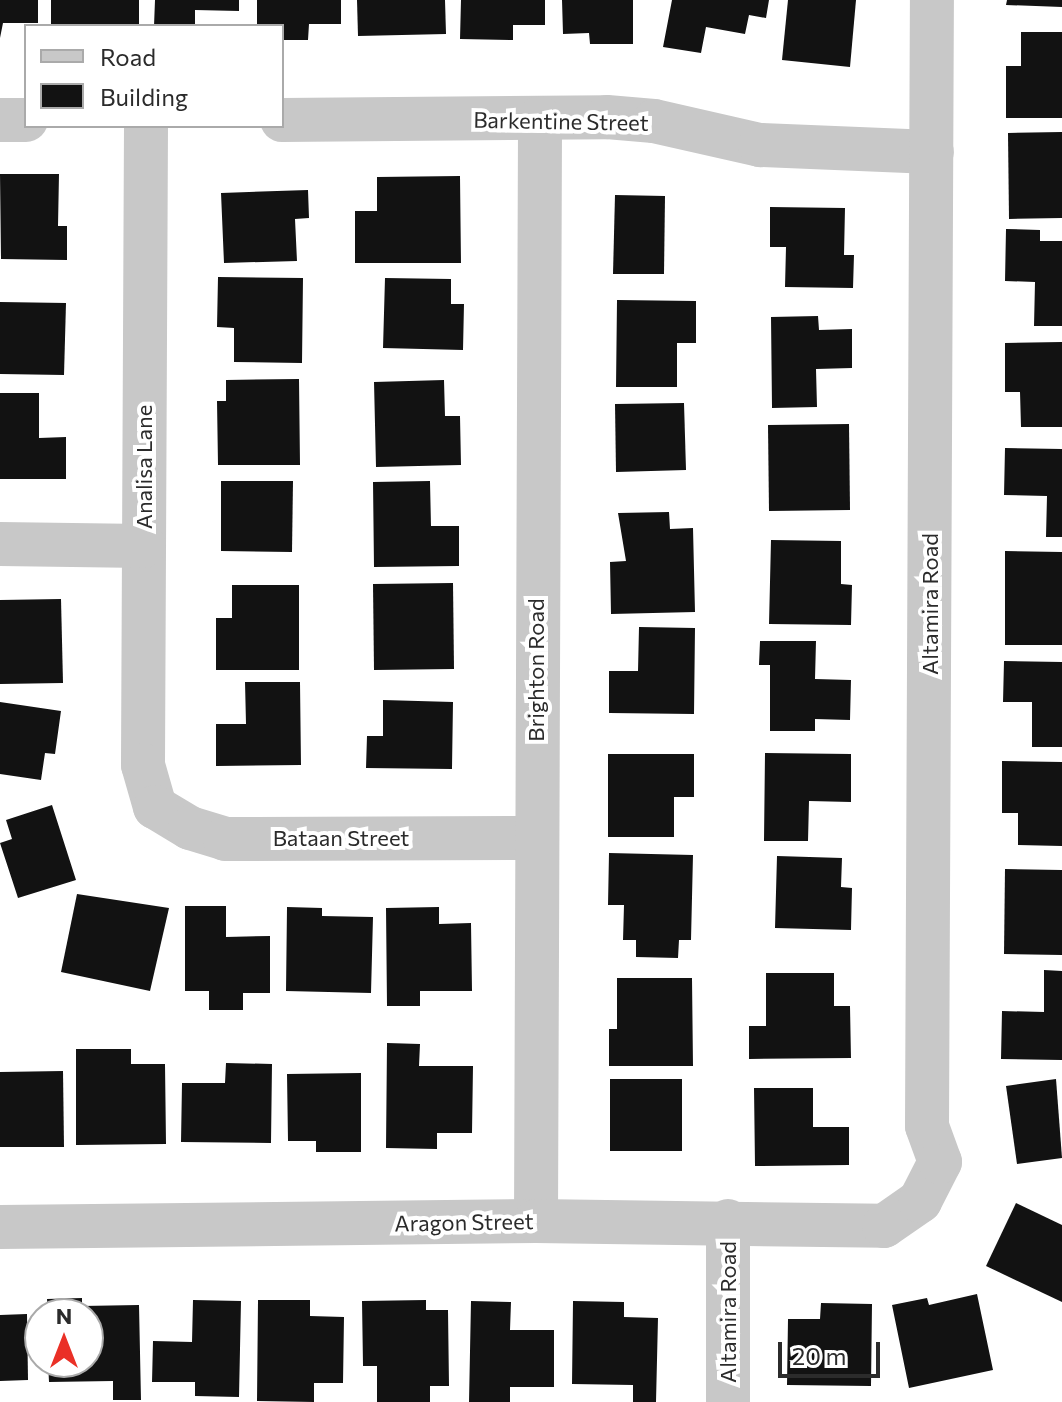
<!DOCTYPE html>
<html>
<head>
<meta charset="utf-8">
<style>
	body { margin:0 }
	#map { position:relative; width:1062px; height:1402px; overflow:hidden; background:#fff; font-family:Commissioner,sans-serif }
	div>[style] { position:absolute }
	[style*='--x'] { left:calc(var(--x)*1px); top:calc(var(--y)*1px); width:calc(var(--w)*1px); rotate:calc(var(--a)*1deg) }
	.building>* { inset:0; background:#121212 }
	.minor>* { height:44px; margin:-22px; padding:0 22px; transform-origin:22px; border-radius:22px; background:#c8c8c8 }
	span { translate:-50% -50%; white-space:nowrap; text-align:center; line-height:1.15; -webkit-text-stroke:8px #fff; paint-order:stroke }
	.street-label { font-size:22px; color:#2b2b2b }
	.legend { position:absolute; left:24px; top:24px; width:260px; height:104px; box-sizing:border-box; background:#fff; border:2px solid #aaa; margin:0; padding:10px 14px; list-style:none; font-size:24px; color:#2b2b2b }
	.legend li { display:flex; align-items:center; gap:16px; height:40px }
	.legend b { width:40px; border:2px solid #aaa }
	.north { position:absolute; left:24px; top:1298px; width:80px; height:80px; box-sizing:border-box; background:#fff; border:2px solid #aaa; border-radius:50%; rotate:0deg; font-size:22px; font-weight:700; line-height:32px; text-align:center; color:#2b2b2b }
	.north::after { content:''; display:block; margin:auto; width:28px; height:36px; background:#ea3026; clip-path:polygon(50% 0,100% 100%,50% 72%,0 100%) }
	.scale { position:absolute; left:778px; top:1342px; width:102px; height:36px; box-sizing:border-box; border:4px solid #2b2b2b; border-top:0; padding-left:10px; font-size:24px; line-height:28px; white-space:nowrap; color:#2b2b2b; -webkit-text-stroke:6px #fff; paint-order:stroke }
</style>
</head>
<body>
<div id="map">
	<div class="building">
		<div style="clip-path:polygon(0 0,38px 0,38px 23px,3px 23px,0 38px)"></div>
		<div style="clip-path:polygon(51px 0,139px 0,139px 26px,51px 26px)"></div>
		<div style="clip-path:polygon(155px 0,239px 0,239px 11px,195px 10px,195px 26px,154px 26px)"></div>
		<div style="clip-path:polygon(257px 0,341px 0,341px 24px,309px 24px,308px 40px,282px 40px,282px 26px,257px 26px)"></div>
		<div style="clip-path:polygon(357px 0,445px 0,446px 34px,358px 36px)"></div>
		<div style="clip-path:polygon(461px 0,545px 0,545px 25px,513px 25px,513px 40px,460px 39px)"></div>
		<div style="clip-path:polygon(562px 0,633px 0,633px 44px,590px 44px,589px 33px,563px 34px)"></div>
		<div style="clip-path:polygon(672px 0,769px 0,766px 18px,749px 15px,745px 34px,706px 27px,701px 53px,663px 47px)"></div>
		<div style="clip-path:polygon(788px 0,856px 0,850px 67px,782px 60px)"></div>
		<div style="clip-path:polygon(1007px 0,1062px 0,1062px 7px,1006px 5px)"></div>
		<div style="clip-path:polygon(1021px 32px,1062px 32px,1062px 118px,1006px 118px,1006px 66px,1021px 66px)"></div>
		<div style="clip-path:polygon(1062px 132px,1062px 218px,1009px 219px,1008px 133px)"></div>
		<div style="clip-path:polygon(0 174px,59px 174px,58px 226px,67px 226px,67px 260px,1px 259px)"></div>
		<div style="clip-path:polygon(460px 176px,461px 263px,355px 263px,355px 211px,377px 211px,377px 177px)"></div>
		<div style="clip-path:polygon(308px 190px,309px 218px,295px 219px,297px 261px,224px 263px,221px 193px)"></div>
		<div style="clip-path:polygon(615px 195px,665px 196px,664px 274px,613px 274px)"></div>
		<div style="clip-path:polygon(770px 207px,845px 208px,844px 255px,854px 255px,853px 288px,785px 287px,786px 247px,770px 247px)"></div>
		<div style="clip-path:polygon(1006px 229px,1040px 230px,1040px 241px,1062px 241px,1062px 326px,1034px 326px,1035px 282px,1005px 281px)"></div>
		<div style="clip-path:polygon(218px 277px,303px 278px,302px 363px,234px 362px,234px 328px,217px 327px)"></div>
		<div style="clip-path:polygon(385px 278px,451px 279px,451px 304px,464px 304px,463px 350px,383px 348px)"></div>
		<div style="clip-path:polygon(617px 300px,696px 301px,696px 343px,677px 343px,677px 387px,616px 387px)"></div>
		<div style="clip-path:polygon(0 302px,66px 303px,64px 375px,0 374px)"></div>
		<div style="clip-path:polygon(818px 316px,819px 330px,852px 329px,852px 368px,816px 369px,817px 407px,772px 408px,771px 317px)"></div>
		<div style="clip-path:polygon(1062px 342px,1062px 427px,1021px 427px,1020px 392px,1005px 392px,1005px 343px)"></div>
		<div style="clip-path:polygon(299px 379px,300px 465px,218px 465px,217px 401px,226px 401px,226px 380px)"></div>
		<div style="clip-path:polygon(444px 380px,445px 416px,460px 416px,461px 465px,376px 467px,374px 382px)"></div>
		<div style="clip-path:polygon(0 393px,39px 393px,39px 438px,66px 437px,66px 479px,0 479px)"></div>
		<div style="clip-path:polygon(684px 403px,686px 470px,616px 472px,615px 404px)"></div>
		<div style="clip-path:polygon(849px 424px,850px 510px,769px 511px,768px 425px)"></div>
		<div style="clip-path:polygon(1005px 448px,1062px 449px,1062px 537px,1046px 537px,1047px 496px,1004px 495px)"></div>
		<div style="clip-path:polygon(221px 481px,293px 481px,292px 552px,221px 551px)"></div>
		<div style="clip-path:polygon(430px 481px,431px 526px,459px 526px,459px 566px,374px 567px,373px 482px)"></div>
		<div style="clip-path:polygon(669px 512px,670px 529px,693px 528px,695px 612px,611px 614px,610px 562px,626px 561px,618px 513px)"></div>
		<div style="clip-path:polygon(771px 540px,841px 541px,841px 584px,852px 585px,851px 625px,769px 624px)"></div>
		<div style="clip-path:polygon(1005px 551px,1062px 552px,1062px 645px,1005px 645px)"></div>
		<div style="clip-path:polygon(453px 583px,454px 669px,374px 670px,373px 584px)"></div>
		<div style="clip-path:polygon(232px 585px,299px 585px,299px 670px,216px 670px,216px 618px,232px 618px)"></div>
		<div style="clip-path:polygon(61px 599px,63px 683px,0 684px,0 600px)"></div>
		<div style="clip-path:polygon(639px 627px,695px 628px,694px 714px,609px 713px,609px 671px,638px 671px)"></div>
		<div style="clip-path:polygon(760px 641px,816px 641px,815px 679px,851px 680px,850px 720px,815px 719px,815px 731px,770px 731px,770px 665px,759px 665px)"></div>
		<div style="clip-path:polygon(1004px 661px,1062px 662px,1062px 747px,1032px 747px,1032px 702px,1003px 702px)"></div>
		<div style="clip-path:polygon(245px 682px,300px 682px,301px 765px,216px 766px,216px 724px,246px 724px)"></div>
		<div style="clip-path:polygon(383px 700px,453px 702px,452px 769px,366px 768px,367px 736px,383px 736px)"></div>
		<div style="clip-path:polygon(0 702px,61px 711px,55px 754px,45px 753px,41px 780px,0 774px)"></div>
		<div style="clip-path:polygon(765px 753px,851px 754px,851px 802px,809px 801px,808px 841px,764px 841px)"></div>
		<div style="clip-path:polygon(608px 754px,694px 754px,694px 797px,674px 797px,674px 837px,608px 837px)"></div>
		<div style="clip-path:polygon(1002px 761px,1062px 762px,1062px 846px,1018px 845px,1018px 813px,1002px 813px)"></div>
		<div style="clip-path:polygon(52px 805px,76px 880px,18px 898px,0 843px,12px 839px,6px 820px)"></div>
		<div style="clip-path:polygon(609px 853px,693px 855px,691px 940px,679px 940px,678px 958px,636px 957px,636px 940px,623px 940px,624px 905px,608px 905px)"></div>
		<div style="clip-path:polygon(777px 856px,842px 858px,841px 887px,852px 888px,851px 930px,775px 928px)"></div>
		<div style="clip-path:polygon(1005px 869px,1062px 870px,1062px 955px,1004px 954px)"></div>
		<div style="clip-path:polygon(77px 894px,169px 908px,150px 991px,61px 972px)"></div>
		<div style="clip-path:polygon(185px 906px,226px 906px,226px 937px,270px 936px,270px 993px,243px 993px,243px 1010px,209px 1010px,209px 991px,185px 991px)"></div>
		<div style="clip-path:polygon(287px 907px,322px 908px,322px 916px,373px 917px,371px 993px,286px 991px)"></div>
		<div style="clip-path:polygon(439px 907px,439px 924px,471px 923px,472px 991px,420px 991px,420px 1006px,387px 1006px,386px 908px)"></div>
		<div style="clip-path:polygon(1044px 970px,1062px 971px,1062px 1060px,1001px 1059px,1002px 1011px,1044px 1012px)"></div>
		<div style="clip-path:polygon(766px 973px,834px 973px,834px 1006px,850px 1006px,851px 1058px,749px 1059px,749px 1026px,766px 1026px)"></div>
		<div style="clip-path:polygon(617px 978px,692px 978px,693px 1066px,609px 1066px,609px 1029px,617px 1029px)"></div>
		<div style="clip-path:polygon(387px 1043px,420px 1044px,419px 1066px,473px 1066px,472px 1133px,437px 1133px,437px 1149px,386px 1148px)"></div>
		<div style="clip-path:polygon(76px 1049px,131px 1049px,131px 1064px,165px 1064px,166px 1144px,76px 1145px)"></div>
		<div style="clip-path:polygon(226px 1063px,272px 1064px,271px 1143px,181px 1142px,182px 1083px,225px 1083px)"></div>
		<div style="clip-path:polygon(63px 1071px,64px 1147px,0 1147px,0 1072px)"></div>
		<div style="clip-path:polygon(361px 1073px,361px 1152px,316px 1152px,316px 1141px,288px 1141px,287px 1074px)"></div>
		<div style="clip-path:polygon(610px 1079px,682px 1079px,682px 1151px,610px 1151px)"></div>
		<div style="clip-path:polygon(1056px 1079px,1062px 1158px,1017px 1164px,1006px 1086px)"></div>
		<div style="clip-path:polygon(754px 1088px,813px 1088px,813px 1127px,849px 1127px,849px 1165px,755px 1166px)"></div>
		<div style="clip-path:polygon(1016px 1203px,1062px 1225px,1062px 1302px,986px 1266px)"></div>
		<div style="clip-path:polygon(977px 1294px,993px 1370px,909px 1388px,892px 1305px,927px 1298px,929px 1305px)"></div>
		<div style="clip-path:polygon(82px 1298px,82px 1306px,139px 1305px,141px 1400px,113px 1400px,113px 1381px,49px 1382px,48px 1362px,88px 1362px,88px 1314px,48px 1314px,47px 1299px)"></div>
		<div style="clip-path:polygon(193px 1300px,241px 1301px,239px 1397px,195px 1396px,195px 1382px,152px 1382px,153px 1341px,192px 1342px)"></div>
		<div style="clip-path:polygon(258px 1300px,310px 1300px,310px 1316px,344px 1317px,343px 1383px,314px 1383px,314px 1402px,257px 1401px)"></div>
		<div style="clip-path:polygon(426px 1300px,426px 1310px,448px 1310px,449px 1386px,430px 1386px,430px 1402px,377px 1402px,377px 1366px,363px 1366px,362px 1301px)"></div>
		<div style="clip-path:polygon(471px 1301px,511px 1302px,510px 1330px,554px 1330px,554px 1387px,510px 1387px,510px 1402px,469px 1402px)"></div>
		<div style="clip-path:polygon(573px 1301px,624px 1302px,624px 1317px,658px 1318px,656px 1402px,633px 1402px,633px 1385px,572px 1384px)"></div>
		<div style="clip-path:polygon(821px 1303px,872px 1304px,871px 1386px,787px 1385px,788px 1319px,820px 1319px)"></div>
		<div style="clip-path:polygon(27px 1314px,28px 1380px,0 1381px,0 1315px)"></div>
	</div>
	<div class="minor">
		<div style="--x:0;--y:120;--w:26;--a:0"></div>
		<div style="--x:282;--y:120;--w:325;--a:-0.5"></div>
		<div style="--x:607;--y:117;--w:47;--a:4.9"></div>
		<div style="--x:654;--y:121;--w:109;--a:12.8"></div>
		<div style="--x:760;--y:145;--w:172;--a:2.3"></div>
		<div style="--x:146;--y:126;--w:639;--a:90.27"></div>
		<div style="--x:143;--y:765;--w:44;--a:74.1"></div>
		<div style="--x:155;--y:807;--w:41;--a:31"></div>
		<div style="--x:190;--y:828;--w:37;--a:17"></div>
		<div style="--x:225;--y:839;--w:310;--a:-0.2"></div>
		<div style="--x:0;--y:544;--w:144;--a:0.8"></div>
		<div style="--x:536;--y:1221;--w:1103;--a:-89.79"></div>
		<div style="--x:0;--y:1227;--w:536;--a:-0.64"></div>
		<div style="--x:536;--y:1221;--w:348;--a:0.8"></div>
		<div style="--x:884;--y:1226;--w:44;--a:-34.8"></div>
		<div style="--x:920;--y:1201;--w:44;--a:-62.9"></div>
		<div style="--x:940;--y:1162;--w:38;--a:-110"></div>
		<div style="--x:927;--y:1126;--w:1126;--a:-89.75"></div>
		<div style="--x:728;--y:1402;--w:181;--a:-90"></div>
	</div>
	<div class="street-label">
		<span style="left:561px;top:121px;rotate:1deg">Barkentine Street</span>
		<span style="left:144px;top:467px;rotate:-90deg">Analisa Lane</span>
		<span style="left:930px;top:604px;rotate:-90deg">Altamira Road</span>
		<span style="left:536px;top:670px;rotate:-90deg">Brighton Road</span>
		<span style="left:341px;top:838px">Bataan Street</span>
		<span style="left:464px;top:1222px;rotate:-1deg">Aragon Street</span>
		<span style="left:728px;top:1312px;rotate:-90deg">Altamira Road</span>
	</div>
	<ul class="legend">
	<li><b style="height:10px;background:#c8c8c8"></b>Road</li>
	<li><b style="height:22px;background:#121212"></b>Building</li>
	</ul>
	<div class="north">N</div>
	<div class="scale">20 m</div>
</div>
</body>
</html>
